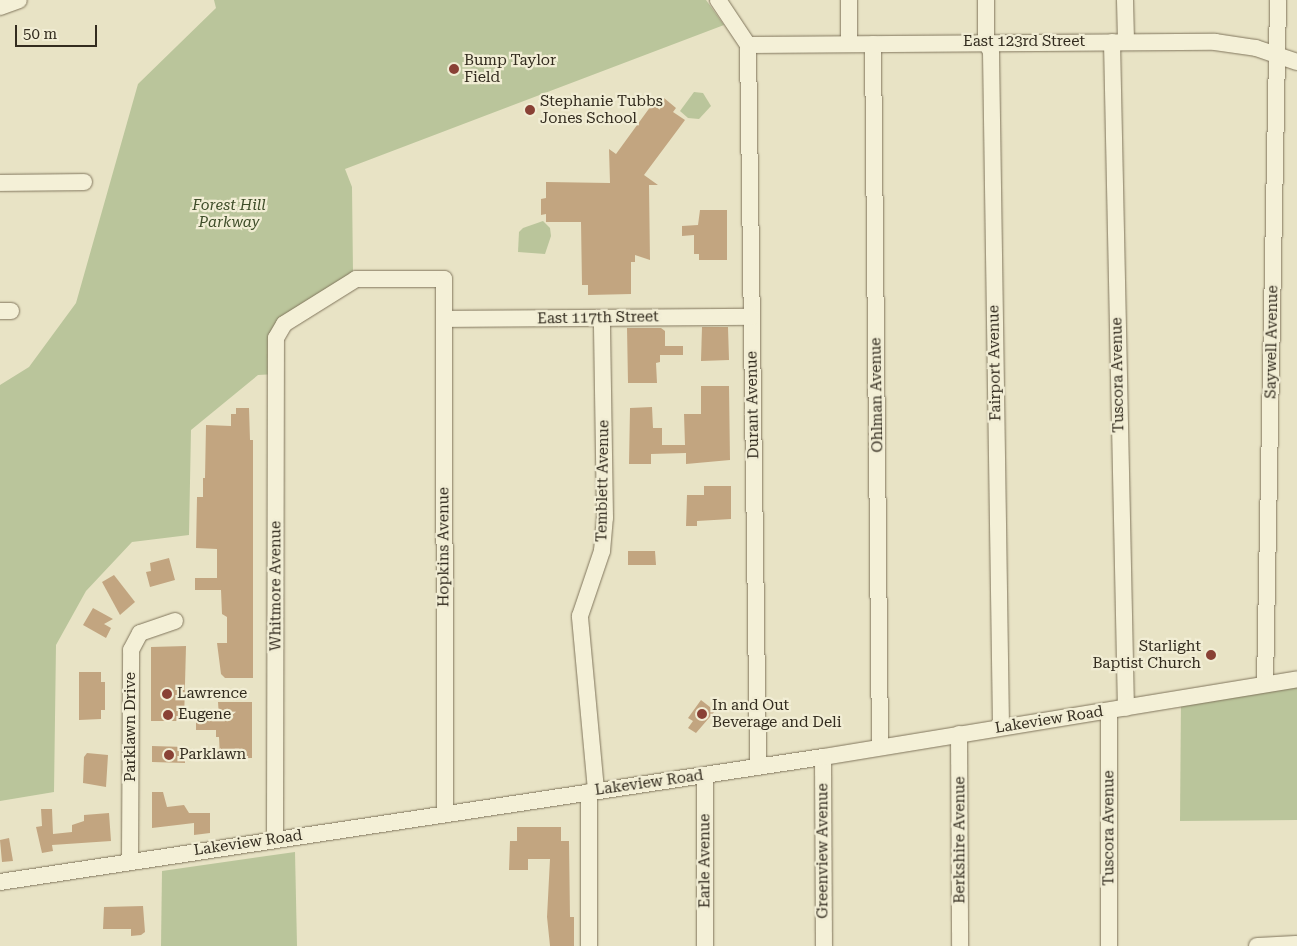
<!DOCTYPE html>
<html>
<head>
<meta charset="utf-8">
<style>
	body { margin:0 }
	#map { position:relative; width:1297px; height:946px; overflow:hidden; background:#e8e3c5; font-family:"Roboto Serif",serif }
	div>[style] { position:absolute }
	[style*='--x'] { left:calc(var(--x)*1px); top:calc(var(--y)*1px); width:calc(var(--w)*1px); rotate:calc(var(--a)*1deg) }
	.green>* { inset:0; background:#bac59b }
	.building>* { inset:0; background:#c2a580 }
	.roads { filter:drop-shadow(0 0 1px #81765d) drop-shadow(0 0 1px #81765d) }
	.minor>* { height:16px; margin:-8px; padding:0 8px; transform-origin:8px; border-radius:8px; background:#f4f0d7 }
	.dots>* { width:14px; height:14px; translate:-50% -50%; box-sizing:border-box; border:2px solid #f1edd4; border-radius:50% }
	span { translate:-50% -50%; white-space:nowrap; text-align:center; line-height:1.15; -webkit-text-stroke:4.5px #f1edd4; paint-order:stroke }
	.street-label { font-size:15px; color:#332c1f }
	.poi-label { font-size:15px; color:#332c1f }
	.left { translate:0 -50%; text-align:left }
	.right { translate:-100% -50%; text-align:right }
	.park-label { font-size:15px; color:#3e4d29; font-style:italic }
	.scale { position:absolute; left:15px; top:25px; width:82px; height:22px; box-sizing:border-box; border:2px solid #332c1f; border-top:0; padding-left:6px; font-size:15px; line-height:18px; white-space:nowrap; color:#332c1f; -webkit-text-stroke:4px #f1edd4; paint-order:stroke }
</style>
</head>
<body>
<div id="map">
	<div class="green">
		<div style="clip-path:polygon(214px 0,706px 0,724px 25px,345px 169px,352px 187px,353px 272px,284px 324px,276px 374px,258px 375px,191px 430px,189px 535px,132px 542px,86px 591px,56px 645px,54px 792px,0 801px,0 385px,29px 367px,76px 303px,138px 84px,216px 8px)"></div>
		<div style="clip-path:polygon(694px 92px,703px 93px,711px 106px,699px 119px,688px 118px,680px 111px)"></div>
		<div style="clip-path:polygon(543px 221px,550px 228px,551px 236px,545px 254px,518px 252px,519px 232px,523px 228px)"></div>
		<div style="clip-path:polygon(1297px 679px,1297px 820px,1180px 821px,1181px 699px)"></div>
		<div style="clip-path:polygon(295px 852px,297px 946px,161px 946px,162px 871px)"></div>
	</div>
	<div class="building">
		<div style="clip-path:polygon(664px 98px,676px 108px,673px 112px,685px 120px,644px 175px,658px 185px,649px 185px,650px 260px,635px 255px,635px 262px,631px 262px,631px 294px,588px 295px,588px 285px,582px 285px,581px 222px,546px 222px,546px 214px,541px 215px,541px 199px,546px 198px,546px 182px,610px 183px,609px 149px,616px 154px,656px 99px,661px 103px)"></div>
		<div style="clip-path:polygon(700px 210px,727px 210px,727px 260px,699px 260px,699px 254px,694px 254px,694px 235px,682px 236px,682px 226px,698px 225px)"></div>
		<div style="clip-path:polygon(702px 327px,728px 327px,729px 360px,701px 361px)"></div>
		<div style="clip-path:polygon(627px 328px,661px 328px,665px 331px,665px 346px,683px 346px,683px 355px,660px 355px,660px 362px,656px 363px,657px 383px,628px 383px)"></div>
		<div style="clip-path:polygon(701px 386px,729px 386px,730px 460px,686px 464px,686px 453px,651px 454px,651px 464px,629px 464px,630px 408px,652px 407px,653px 428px,662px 428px,662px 445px,685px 445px,684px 414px,701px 414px)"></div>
		<div style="clip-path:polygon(236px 408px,249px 408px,250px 440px,253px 440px,253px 678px,225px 678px,221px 674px,217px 643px,227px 643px,227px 617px,222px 614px,221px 590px,195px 590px,195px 578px,217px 578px,217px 549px,196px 548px,197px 497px,203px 497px,203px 478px,205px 478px,206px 425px,231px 426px,231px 414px,236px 414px)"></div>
		<div style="clip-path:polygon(704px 486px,731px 486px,731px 519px,697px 521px,697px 526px,686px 526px,687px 495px,704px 495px)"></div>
		<div style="clip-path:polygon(628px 551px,655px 551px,656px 565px,628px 565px)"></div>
		<div style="clip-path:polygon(169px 558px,175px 580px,150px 587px,146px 572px,151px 571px,150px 563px)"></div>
		<div style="clip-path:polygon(114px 575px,135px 602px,120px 615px,102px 582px)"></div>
		<div style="clip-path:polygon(93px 608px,113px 619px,104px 624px,111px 628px,106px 638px,83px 625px)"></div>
		<div style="clip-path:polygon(186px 646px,184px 721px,151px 721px,151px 647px)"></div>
		<div style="clip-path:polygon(79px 672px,101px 672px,101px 682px,105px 682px,105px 710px,101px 710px,101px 719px,79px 720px)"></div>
		<div style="clip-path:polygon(701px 700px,715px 711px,696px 733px,688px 728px,693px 721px,688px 718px)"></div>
		<div style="clip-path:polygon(218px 702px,252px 702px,252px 758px,220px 758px,219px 737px,216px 737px,216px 730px,196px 730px,196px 718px,219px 718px)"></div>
		<div style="clip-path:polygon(152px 746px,185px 747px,185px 763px,152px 762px)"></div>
		<div style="clip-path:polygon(87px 753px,108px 755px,106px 787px,83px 783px,84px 757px)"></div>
		<div style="clip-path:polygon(152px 792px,163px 792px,167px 807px,184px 805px,189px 813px,210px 813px,210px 833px,194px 835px,194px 823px,152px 828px)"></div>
		<div style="clip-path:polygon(41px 809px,52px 809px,53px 834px,72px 832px,72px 825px,84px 821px,84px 815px,109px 813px,111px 841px,52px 845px,53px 851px,42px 853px,36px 827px,42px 826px)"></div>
		<div style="clip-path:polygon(517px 827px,561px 827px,561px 841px,569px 841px,570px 917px,574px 917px,574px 946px,550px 946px,547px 917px,550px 859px,528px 859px,528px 870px,509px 870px,510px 841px,517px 841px)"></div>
		<div style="clip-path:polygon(9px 838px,13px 861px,2px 862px,0 840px)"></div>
		<div style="clip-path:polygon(143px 906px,145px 932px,141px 935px,131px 936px,131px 929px,103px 929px,104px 907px)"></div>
	</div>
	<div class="roads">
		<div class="minor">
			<div style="--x:718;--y:0;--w:54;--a:56.3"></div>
			<div style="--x:986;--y:0;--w:42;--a:90"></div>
			<div style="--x:986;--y:42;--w:11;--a:63"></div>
			<div style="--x:991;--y:52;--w:675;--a:89.15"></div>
			<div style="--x:1125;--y:0;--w:41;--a:88.6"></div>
			<div style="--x:0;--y:7;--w:20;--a:-20"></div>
			<div style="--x:1112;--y:42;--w:666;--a:88.8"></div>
			<div style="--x:849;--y:44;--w:44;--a:-90"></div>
			<div style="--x:873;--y:44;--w:702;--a:89.43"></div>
			<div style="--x:748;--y:45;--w:720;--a:89.2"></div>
			<div style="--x:748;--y:45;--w:467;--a:-0.4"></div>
			<div style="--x:1215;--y:42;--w:41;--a:8.3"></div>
			<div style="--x:1256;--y:48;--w:43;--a:18.9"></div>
			<div style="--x:0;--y:183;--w:84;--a:-0.7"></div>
			<div style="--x:0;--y:311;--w:11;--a:0"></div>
			<div style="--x:444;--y:319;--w:307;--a:-0.4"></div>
			<div style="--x:1265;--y:684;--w:684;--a:-88.91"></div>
			<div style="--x:1109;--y:711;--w:235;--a:90"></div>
			<div style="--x:959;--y:734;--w:212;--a:89.7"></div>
			<div style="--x:823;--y:757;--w:189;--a:89.7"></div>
			<div style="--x:705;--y:775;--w:171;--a:90"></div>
			<div style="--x:596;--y:790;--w:175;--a:-95.3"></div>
			<div style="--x:580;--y:616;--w:69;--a:-71.3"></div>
			<div style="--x:602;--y:551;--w:33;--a:-85"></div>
			<div style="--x:605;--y:518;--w:200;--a:-90.9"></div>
			<div style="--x:589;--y:792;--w:154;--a:90"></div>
			<div style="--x:275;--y:839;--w:501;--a:-89.89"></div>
			<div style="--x:276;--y:338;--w:16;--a:-60"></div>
			<div style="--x:284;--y:324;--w:85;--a:-32"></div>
			<div style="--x:356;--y:279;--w:88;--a:0"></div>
			<div style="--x:444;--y:279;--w:535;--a:89.89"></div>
			<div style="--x:130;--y:860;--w:210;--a:-89.7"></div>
			<div style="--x:131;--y:650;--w:19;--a:-62"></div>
			<div style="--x:140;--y:633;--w:37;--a:-19"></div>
			<div style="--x:0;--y:882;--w:832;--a:-8.64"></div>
			<div style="--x:823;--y:757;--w:480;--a:-9.3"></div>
			<div style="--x:1257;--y:946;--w:40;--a:-2.9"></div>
		</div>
	</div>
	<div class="dots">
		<div style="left:454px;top:69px;background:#894135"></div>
		<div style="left:530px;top:110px;background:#894135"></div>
		<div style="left:1211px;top:655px;background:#894135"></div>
		<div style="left:167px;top:694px;background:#894135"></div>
		<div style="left:702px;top:714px;background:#894135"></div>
		<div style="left:168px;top:715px;background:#894135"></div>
		<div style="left:169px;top:755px;background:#894135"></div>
	</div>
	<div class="street-label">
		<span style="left:1024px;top:42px">East 123rd Street</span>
		<span style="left:598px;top:318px;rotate:-1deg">East 117th Street</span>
		<span style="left:1272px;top:342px;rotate:-89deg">Saywell Avenue</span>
		<span style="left:995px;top:363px;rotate:-91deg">Fairport Avenue</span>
		<span style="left:1118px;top:375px;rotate:-91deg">Tuscora Avenue</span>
		<span style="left:877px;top:395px;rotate:-91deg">Ohlman Avenue</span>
		<span style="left:753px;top:405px;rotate:-91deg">Durant Avenue</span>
		<span style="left:603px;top:481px;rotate:-89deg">Temblett Avenue</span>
		<span style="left:444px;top:547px;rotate:-90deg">Hopkins Avenue</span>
		<span style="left:276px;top:586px;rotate:-90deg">Whitmore Avenue</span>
		<span style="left:1049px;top:720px;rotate:-9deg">Lakeview Road</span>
		<span style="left:131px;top:727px;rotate:-90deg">Parklawn Drive</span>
		<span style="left:649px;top:783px;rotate:-8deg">Lakeview Road</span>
		<span style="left:1109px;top:828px;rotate:-90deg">Tuscora Avenue</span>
		<span style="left:960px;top:840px;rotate:-90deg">Berkshire Avenue</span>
		<span style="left:248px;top:843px;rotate:-8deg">Lakeview Road</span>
		<span style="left:823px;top:851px;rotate:-90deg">Greenview Avenue</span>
		<span style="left:705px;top:861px;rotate:-90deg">Earle Avenue</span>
	</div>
	<div class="poi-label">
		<span class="left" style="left:464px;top:69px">Bump Taylor<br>Field</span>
		<span class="left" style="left:540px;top:110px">Stephanie Tubbs<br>Jones School</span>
		<span class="right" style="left:1201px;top:655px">Starlight<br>Baptist Church</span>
		<span class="left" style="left:177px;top:694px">Lawrence</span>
		<span class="left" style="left:712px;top:714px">In and Out<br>Beverage and Deli</span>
		<span class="left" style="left:178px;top:715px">Eugene</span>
		<span class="left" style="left:179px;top:755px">Parklawn</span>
	</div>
	<div class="park-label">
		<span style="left:229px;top:214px">Forest Hill<br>Parkway</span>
	</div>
	<div class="scale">50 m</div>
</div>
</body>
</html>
